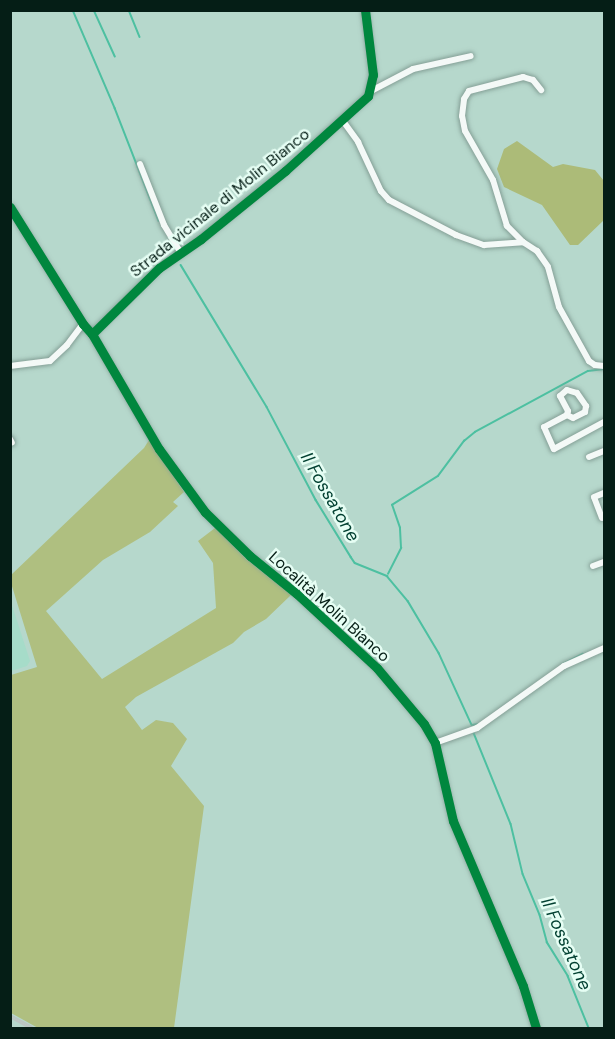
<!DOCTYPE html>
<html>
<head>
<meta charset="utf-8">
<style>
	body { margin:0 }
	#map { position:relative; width:615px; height:1039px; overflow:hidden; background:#b6d8cc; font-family:"DM Sans",sans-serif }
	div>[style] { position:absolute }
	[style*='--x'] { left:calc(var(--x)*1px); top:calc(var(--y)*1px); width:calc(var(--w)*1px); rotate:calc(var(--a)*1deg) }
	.built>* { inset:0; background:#a6dcc9 }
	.green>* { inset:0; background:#afbf80 }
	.forest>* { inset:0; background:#acbb78 }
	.stream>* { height:1.5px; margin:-0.75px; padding:0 0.75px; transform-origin:0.75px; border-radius:0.75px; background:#4dc0a1 }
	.roads { filter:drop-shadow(0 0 2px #849f96) drop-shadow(0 0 2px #849f96) }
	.minor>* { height:6px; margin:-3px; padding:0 3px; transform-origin:3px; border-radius:3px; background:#f4f9f7 }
	.rail>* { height:4px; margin-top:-2px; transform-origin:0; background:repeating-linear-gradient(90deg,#e6fef4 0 4.5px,#bcc5c2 0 9px); box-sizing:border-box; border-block:2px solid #bcc5c2 }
	.cycleway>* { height:9px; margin:-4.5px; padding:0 4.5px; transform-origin:4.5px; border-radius:4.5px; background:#00873e }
	span { translate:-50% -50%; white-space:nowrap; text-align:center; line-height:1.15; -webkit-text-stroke:5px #e6fef4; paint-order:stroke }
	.street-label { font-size:16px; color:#051e16 }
	.water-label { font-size:18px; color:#013f30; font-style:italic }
	.frame { position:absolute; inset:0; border:12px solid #051e16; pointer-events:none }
</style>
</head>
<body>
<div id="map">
	<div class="built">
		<div style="clip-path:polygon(10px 599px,30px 661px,27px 666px,11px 671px)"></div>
	</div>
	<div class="green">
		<div style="clip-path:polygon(149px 440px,184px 492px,173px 502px,178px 506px,150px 532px,103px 560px,46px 611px,102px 679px,216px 608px,213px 563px,198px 541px,215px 528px,246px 559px,291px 595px,266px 619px,244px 632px,233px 643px,136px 697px,125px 707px,142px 730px,156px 720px,173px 723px,187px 739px,171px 766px,204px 806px,174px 1028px,38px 1028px,11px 1013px,11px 675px,37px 667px,11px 583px,11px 575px,144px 448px)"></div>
	</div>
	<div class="forest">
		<div style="clip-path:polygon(517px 141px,553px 167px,563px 164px,595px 170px,604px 181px,604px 220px,578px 245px,570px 245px,542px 205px,504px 187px,497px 169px,504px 149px)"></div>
	</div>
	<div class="stream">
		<div style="--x:73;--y:10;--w:107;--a:66.8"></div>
		<div style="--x:115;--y:108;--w:121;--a:68.7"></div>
		<div style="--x:94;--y:10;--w:51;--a:65.5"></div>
		<div style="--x:129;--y:10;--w:29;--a:68"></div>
		<div style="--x:181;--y:265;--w:166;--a:58.8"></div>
		<div style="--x:267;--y:407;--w:105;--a:62.2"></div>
		<div style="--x:316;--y:500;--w:67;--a:58.4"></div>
		<div style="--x:351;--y:557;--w:7;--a:56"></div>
		<div style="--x:355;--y:563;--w:35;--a:22"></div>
		<div style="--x:387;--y:576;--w:33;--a:50"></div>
		<div style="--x:408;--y:601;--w:61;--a:59.2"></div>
		<div style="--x:439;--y:653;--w:79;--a:65.4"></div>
		<div style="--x:472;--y:725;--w:6;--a:-9"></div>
		<div style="--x:388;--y:574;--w:29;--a:-63"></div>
		<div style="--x:401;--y:548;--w:20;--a:-93"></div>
		<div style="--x:400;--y:528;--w:24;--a:-109"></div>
		<div style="--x:392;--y:505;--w:54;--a:-32.2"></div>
		<div style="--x:438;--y:476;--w:44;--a:-53.4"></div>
		<div style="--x:464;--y:441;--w:14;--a:-39"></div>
		<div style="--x:475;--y:432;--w:128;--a:-28.4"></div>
		<div style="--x:588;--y:371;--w:16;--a:-7"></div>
		<div style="--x:563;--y:664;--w:22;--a:-27"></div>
		<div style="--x:474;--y:733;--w:98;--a:67.9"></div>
		<div style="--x:511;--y:824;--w:51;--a:76.5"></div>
		<div style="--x:523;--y:874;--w:44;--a:67.5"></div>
		<div style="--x:540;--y:915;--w:28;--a:75"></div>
		<div style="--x:547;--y:942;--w:40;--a:58"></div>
		<div style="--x:568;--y:976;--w:56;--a:68"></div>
	</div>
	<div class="roads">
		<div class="minor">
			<div style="--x:371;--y:91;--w:47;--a:-27.6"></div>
			<div style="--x:413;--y:69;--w:59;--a:-12.6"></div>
			<div style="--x:343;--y:121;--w:26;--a:54"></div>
			<div style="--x:358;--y:142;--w:54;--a:64.9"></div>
			<div style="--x:381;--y:191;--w:12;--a:48"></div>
			<div style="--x:389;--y:200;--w:76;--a:27.6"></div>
			<div style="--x:456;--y:235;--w:30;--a:20"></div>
			<div style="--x:484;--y:245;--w:39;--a:-4"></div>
			<div style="--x:523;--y:242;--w:17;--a:33"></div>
			<div style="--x:537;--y:251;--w:19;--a:55"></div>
			<div style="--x:548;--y:267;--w:41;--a:74.6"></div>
			<div style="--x:559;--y:307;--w:62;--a:60.9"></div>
			<div style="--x:589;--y:361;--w:7;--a:34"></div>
			<div style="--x:595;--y:365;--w:9;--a:6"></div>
			<div style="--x:140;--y:164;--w:66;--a:68.5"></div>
			<div style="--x:164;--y:225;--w:33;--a:59"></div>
			<div style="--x:10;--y:207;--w:138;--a:58"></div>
			<div style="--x:83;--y:324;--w:13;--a:48"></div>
			<div style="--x:92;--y:334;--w:133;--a:59.8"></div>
			<div style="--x:159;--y:449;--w:78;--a:53.9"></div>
			<div style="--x:205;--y:512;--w:63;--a:44.4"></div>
			<div style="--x:250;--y:556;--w:60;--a:39"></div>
			<div style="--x:297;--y:594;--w:109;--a:42.8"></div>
			<div style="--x:377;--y:668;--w:73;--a:50"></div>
			<div style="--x:424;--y:724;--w:22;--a:60"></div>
			<div style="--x:435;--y:743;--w:80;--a:77"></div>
			<div style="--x:453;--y:821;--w:179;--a:67"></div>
			<div style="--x:523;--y:986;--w:44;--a:72.8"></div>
			<div style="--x:523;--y:242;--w:23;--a:-135"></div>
			<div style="--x:507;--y:226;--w:48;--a:-106.9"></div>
			<div style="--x:493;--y:180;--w:56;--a:-119.7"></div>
			<div style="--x:465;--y:131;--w:15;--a:-101"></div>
			<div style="--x:462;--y:116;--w:17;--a:-83"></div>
			<div style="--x:464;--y:99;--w:9;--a:-58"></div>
			<div style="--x:469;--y:91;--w:56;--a:-14.5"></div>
			<div style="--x:523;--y:77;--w:10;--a:17"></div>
			<div style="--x:533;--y:80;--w:13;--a:51"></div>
			<div style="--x:92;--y:334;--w:94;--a:-44.6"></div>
			<div style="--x:159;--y:268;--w:51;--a:-34.6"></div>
			<div style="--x:201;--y:239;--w:108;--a:-39"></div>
			<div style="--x:285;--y:171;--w:112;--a:-42.1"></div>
			<div style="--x:368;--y:96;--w:22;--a:-77"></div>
			<div style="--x:373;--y:75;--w:65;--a:-97"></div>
			<div style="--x:10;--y:366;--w:40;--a:-7.1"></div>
			<div style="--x:50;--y:361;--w:23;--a:-43"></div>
			<div style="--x:67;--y:345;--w:26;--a:-53"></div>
			<div style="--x:567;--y:390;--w:10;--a:17"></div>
			<div style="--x:577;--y:393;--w:16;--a:55"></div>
			<div style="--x:586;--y:406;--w:6;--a:99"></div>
			<div style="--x:585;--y:412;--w:13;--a:153"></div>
			<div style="--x:573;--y:418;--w:7;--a:-153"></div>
			<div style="--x:567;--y:415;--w:4;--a:-76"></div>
			<div style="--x:568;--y:411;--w:17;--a:-118"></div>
			<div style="--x:560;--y:396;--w:9;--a:-41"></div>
			<div style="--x:567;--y:415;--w:26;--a:152"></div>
			<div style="--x:544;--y:427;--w:24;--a:66"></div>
			<div style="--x:554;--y:449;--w:57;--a:-28.4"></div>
			<div style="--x:10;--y:439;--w:4;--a:63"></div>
			<div style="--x:589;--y:457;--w:16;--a:-22"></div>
			<div style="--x:602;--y:518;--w:22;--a:-111"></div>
			<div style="--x:594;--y:497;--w:11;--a:-22"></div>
			<div style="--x:593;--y:566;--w:12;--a:-20"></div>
			<div style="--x:435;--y:743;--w:45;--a:-19.7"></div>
			<div style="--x:477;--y:728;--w:107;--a:-35.5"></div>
			<div style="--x:564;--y:666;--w:44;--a:-24.2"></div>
		</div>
	</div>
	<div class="rail">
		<div style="--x:10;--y:1016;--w:25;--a:29"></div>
	</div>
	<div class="cycleway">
		<div style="--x:10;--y:207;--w:138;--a:58"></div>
		<div style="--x:83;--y:324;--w:13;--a:48"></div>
		<div style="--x:92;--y:334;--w:133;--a:59.8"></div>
		<div style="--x:159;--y:449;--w:78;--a:53.9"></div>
		<div style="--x:205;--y:512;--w:63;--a:44.4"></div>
		<div style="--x:250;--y:556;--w:60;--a:39"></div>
		<div style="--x:297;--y:594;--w:109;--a:42.8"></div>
		<div style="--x:377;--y:668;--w:73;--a:50"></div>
		<div style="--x:424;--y:724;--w:22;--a:60"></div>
		<div style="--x:435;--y:743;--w:80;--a:77"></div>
		<div style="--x:453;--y:821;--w:179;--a:67"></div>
		<div style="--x:523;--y:986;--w:44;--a:72.8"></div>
		<div style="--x:92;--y:334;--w:94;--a:-44.6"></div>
		<div style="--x:159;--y:268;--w:51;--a:-34.6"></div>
		<div style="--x:201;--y:239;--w:108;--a:-39"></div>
		<div style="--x:285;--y:171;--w:112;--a:-42.1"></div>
		<div style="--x:368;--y:96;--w:22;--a:-77"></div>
		<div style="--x:373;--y:75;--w:65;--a:-97"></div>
	</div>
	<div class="street-label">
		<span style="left:220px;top:203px;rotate:-39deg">Strada vicinale di Molin Bianco</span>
		<span style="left:329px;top:607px;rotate:42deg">Località Molin Bianco</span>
	</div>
	<div class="water-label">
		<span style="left:330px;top:497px;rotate:60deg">Il Fossatone</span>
		<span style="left:566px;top:944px;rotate:66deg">Il Fossatone</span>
	</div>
	<div class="frame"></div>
</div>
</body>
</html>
